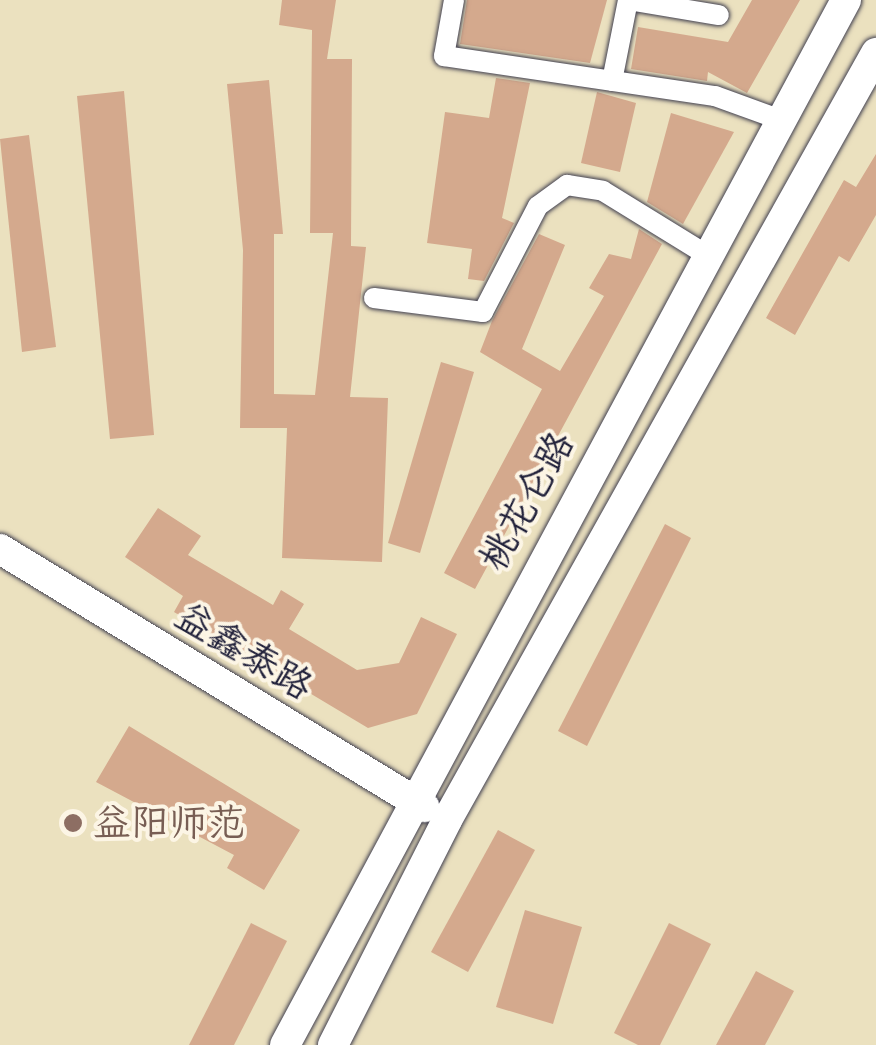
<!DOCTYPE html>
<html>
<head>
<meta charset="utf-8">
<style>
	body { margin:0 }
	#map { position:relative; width:876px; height:1045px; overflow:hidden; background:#ebe1bf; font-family:Sriracha,"LXGW WenKai TC",sans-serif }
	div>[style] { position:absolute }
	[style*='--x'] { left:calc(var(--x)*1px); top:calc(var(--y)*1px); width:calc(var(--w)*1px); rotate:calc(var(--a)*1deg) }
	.building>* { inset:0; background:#d4a98d }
	.roads { filter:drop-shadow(0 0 2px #403f4f) drop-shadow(0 0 2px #403f4f) }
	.street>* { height:20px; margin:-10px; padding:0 10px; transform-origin:10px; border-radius:10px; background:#fff }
	.secondary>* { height:30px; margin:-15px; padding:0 15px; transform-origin:15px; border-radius:15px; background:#fff }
	.dots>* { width:28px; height:28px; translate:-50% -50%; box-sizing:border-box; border:5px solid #fcf5e5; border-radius:50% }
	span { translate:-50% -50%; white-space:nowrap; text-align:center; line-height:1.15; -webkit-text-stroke:8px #fcf5e5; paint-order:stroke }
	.street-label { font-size:38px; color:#22223b }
	.education-label { font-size:38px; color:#785e54 }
	.left { translate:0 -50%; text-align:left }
</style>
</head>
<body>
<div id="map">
	<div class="building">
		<div style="clip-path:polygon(282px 0,336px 0,327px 59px,352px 59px,351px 246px,366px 247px,350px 397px,388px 398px,382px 562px,282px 558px,287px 428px,240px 428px,243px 250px,227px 84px,269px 80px,283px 234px,274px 234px,274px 394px,315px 395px,333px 233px,310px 233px,312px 30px,279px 25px)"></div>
		<div style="clip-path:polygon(467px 0,607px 0,590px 63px,460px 44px)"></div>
		<div style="clip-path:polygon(752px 0,800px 0,747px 93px,708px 72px,707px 81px,631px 69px,638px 27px,728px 42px)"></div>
		<div style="clip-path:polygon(496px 78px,530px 83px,502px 218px,514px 223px,484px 281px,468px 279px,472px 249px,427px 243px,445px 112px,489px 118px)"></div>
		<div style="clip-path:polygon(124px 91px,154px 435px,110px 439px,77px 96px)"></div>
		<div style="clip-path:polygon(597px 92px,636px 103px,620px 172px,581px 163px)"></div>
		<div style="clip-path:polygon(671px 113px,734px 132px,683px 224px,647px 202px)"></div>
		<div style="clip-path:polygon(29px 135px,56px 347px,22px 352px,0 139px)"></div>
		<div style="clip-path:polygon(876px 154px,876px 215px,849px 262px,839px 256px,795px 335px,766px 318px,844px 180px,856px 187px)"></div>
		<div style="clip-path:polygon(639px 229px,662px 244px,475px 589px,444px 573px,542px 389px,480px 352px,492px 321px,539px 234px,565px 245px,522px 349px,560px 371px,604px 296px,589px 288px,609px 254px,631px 259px)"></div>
		<div style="clip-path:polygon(441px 362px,474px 372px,420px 553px,388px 543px)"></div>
		<div style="clip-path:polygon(158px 508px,201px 536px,188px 555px,273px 605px,281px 590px,304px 604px,289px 629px,357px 670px,399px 663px,421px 617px,457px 634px,417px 714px,368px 728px,174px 612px,183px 596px,125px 557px)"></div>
		<div style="clip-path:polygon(665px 524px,691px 538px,587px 746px,558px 731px)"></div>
		<div style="clip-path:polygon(129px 726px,300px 830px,264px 890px,227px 868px,234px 855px,96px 782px)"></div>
		<div style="clip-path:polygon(498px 830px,535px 850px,468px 972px,431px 952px)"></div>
		<div style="clip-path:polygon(525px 910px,582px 927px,553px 1024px,496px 1007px)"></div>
		<div style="clip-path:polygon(251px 923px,287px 941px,234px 1045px,189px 1045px)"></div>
		<div style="clip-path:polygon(669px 923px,711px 944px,660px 1045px,638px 1045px,614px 1033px)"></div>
		<div style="clip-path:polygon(756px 971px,794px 991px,765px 1045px,716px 1045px)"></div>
	</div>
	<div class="roads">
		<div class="street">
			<div style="--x:454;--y:0;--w:57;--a:100.1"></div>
			<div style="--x:444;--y:56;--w:274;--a:8.4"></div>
			<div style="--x:715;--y:96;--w:70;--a:20"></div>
			<div style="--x:612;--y:81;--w:83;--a:-78.8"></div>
			<div style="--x:628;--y:0;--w:92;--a:9.4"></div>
			<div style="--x:374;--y:298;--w:110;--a:7.3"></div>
			<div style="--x:483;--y:312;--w:119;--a:-62.6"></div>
			<div style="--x:538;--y:206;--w:36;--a:-36"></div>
			<div style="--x:567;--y:185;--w:36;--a:9"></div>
			<div style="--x:603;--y:191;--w:122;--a:31.6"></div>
		</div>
		<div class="secondary">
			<div style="--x:0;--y:549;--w:497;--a:31.3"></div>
			<div style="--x:285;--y:1045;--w:1186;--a:-61.77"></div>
			<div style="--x:333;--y:1045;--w:252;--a:-63.1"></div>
			<div style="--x:447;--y:820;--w:879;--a:-60.78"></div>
		</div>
	</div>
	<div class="dots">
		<div style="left:73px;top:823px;background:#8d6e63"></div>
	</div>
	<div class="street-label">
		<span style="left:527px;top:501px;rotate:-61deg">桃花仑路</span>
		<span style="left:244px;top:651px;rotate:31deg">益鑫泰路</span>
	</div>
	<div class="education-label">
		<span class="left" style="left:93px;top:823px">益阳师范</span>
	</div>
</div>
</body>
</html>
